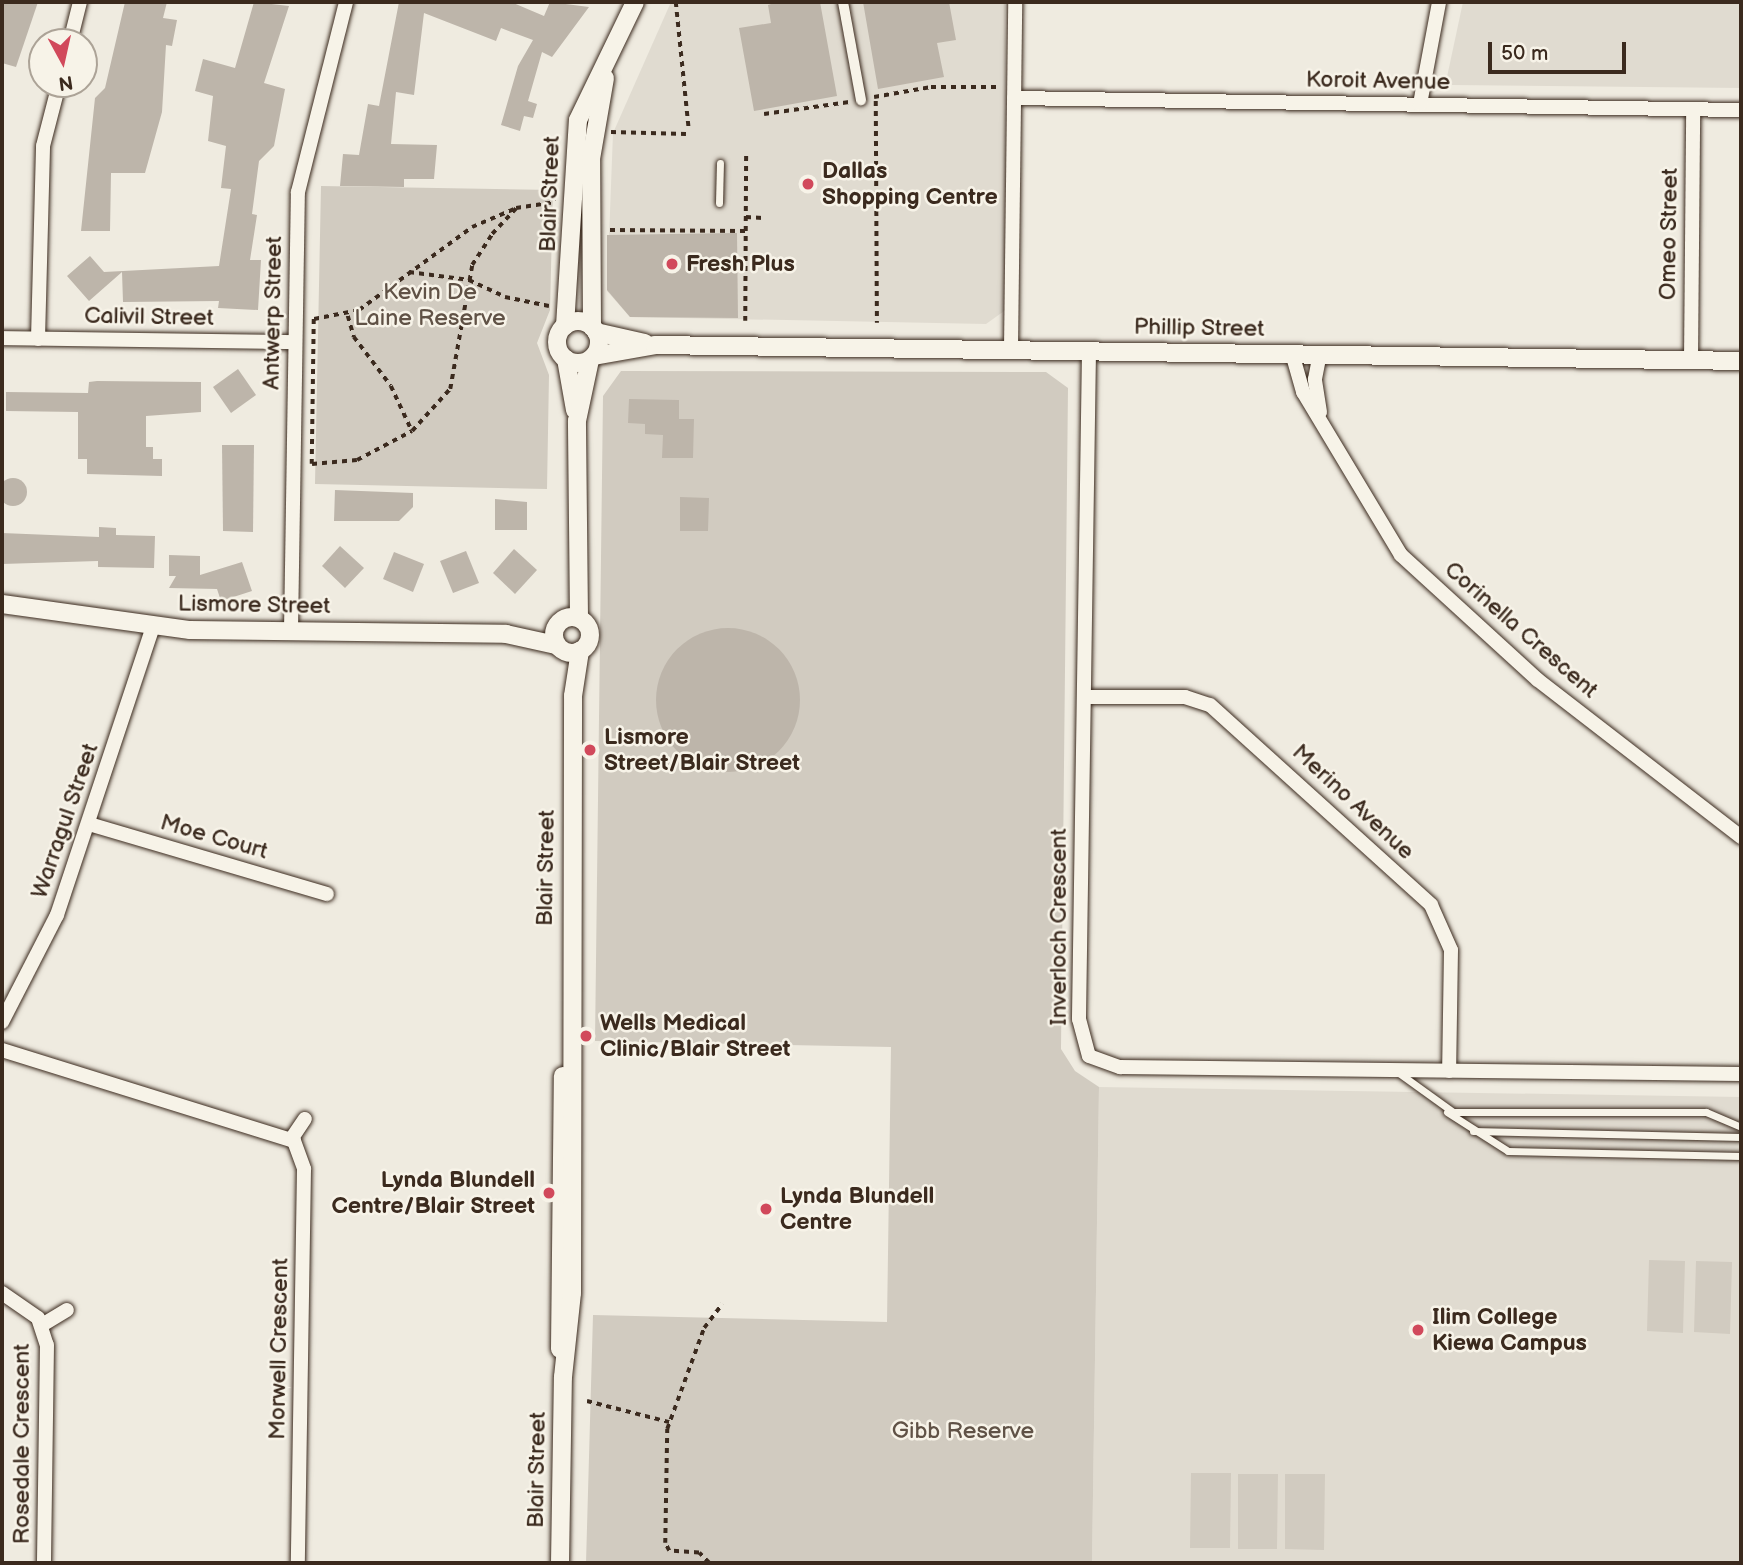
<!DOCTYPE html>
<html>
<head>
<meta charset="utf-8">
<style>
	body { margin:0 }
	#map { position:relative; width:1743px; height:1565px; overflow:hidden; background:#efebe0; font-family:"Balsamiq Sans",sans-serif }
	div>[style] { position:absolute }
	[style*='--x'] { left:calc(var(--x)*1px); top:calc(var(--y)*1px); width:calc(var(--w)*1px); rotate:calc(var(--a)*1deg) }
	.built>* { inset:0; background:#e0dbd0 }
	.green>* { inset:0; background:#d1cbc0 }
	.building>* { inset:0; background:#bdb5aa }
	.round { border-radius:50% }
	.path>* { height:3.5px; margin-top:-1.75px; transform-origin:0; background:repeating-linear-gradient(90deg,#3b2a1e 0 5px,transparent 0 10px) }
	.roads { filter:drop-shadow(0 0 2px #3b2a1e) drop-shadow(0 0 2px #3b2a1e) }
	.service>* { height:7px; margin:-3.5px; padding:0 3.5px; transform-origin:3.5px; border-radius:3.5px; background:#f7f3e8 }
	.pedestrian>* { height:10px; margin:-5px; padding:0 5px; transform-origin:5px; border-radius:5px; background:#f7f3e8 }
	.minor>* { height:14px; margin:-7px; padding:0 7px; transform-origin:7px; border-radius:7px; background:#f7f3e8 }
	.tertiary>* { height:18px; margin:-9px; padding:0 9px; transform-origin:9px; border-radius:9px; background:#f7f3e8 }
	.tertiary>.ring { margin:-9px; padding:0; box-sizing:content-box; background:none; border:18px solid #f7f3e8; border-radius:50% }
	.dots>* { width:19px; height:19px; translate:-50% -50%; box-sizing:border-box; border:4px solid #f7f3e8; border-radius:50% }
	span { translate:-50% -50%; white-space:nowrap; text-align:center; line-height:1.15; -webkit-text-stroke:5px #f7f3e8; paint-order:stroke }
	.street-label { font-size:23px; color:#3b2a1e }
	.poi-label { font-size:23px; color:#3b2a1e; font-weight:700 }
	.left { translate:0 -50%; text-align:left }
	.right { translate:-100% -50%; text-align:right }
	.park-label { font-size:23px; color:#605246 }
	.frame { position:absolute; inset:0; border:4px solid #3b2a1e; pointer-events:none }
	.north { position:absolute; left:28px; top:28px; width:70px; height:70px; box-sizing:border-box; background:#f7f3e8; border:2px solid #aca397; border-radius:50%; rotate:172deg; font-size:19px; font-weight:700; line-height:28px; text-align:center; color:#3b2a1e }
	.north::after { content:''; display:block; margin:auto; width:24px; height:32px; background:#d1495b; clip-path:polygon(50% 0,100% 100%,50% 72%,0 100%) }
	.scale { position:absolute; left:1488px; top:42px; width:138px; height:32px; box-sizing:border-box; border:4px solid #3b2a1e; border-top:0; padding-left:9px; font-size:21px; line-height:24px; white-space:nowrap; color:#3b2a1e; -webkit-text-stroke:5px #f7f3e8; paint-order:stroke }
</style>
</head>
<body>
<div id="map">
	<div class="built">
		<div style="clip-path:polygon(671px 2px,1005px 2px,1007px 309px,986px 324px,630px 317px,607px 291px,613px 133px)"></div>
		<div style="clip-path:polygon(1463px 2px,1741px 2px,1741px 88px,1452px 85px,1447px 77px)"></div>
		<div style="clip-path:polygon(1099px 1087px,1741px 1097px,1741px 1563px,1092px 1563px)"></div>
	</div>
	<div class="green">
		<div style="clip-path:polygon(321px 186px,553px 190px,550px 310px,537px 343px,549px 375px,547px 489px,315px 484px)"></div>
		<div style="clip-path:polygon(621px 371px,1046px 372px,1068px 388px,1061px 1049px,1075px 1071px,1099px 1087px,1092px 1563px,586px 1563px,593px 1315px,887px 1322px,891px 1047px,595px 1041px,603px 396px)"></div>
		<div style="clip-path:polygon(1649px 1260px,1685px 1261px,1683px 1333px,1647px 1331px)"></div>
		<div style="clip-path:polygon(1696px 1261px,1732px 1262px,1730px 1334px,1694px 1332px)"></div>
		<div style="clip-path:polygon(1191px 1473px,1231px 1473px,1230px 1548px,1190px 1548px)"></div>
		<div style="clip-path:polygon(1238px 1474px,1278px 1474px,1277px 1549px,1238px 1549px)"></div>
		<div style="clip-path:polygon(1285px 1474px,1325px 1474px,1324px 1550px,1285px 1549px)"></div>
	</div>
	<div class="building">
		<div style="clip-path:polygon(2px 2px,38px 2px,16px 67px,2px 63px)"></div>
		<div style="clip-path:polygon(125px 2px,167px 2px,163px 18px,177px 20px,172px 46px,166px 45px,162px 112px,145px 173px,111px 173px,110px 231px,81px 231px,95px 98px,105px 88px)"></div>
		<div style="clip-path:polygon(254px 2px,289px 6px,264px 83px,285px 89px,274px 146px,259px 161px,252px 214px,257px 215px,250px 260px,261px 260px,258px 310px,218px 308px,219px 301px,123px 302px,122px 272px,89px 301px,67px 276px,90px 256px,104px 272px,219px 266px,231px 189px,221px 188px,226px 146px,208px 141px,213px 96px,195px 91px,203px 59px,235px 68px)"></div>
		<div style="clip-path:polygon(399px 2px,511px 2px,544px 16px,550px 2px,589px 7px,552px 57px,542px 52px,528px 101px,537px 104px,533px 118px,524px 116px,520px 131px,501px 125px,518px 66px,533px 40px,501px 28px,496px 41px,424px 13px,414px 95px,396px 92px,391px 144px,437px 145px,434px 179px,404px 179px,404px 187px,340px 186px,343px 154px,359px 155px,368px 104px,379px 106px)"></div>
		<div style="clip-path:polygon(777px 2px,820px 2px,837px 96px,754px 111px,739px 28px,771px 23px,768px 5px)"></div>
		<div style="clip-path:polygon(863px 2px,949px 2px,956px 40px,937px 43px,944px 77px,878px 89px)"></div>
		<div style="clip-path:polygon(737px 233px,738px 318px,630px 317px,607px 290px,607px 235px)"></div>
		<div style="clip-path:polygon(238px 369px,256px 395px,231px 413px,213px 387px)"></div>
		<div style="clip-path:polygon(97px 381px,201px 382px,201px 412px,146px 416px,146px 447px,153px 447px,153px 459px,162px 459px,162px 476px,87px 474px,87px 459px,78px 459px,78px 412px,6px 411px,6px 392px,88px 393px,89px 382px)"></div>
		<div style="clip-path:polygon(629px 399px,679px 400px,679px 419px,694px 419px,693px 458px,662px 458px,663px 435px,645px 434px,645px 424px,628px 423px)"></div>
		<div style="clip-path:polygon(222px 445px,254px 445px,253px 532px,223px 531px)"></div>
		<div class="round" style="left:-1px;top:478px;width:28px;height:28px"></div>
		<div style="clip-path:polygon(335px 490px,413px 493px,413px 507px,399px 521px,334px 521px)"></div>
		<div style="clip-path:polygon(680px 497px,709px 498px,708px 531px,680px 531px)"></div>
		<div style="clip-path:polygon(495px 499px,527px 502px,527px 530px,495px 530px)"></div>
		<div style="clip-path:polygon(99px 527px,116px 528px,116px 535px,155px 536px,154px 568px,98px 567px,98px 561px,2px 564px,2px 533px,99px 537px)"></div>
		<div style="clip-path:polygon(340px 546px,364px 568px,345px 588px,322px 566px)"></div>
		<div style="clip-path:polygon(514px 549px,537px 570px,515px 594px,493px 573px)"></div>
		<div style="clip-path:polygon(466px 551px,479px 583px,453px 593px,440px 561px)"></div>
		<div style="clip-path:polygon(394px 552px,424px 564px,413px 592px,383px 579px)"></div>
		<div style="clip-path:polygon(169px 555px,200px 556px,200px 575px,242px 562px,252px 591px,221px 601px,217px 589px,169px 588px,176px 576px,169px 576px)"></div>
		<div class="round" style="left:656px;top:628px;width:144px;height:144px"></div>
	</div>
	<div class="path">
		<div style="--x:676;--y:2;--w:128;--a:84.2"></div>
		<div style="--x:874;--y:97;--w:58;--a:-10"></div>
		<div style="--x:931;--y:87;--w:67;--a:0"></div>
		<div style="--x:876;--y:101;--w:222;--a:89.7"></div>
		<div style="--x:764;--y:114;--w:86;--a:-8"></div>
		<div style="--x:611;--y:132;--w:75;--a:1.5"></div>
		<div style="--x:746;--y:217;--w:17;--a:3"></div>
		<div style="--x:610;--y:230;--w:136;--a:0.4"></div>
		<div style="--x:409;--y:272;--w:61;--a:7.6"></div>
		<div style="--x:469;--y:280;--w:40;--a:25"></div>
		<div style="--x:505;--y:297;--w:45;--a:11.6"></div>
		<div style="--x:348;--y:316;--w:22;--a:74"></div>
		<div style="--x:354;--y:337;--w:61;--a:52.9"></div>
		<div style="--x:391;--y:386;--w:50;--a:65"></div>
		<div style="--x:314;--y:319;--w:145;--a:90.8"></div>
		<div style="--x:312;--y:464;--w:45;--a:-5.1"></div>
		<div style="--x:357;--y:460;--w:62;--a:-27.8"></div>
		<div style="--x:412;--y:431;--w:57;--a:-47.9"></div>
		<div style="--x:450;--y:389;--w:126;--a:-79.9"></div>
		<div style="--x:472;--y:265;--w:37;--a:-57"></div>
		<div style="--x:492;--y:234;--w:35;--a:-47"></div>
		<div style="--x:516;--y:208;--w:40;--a:-8.5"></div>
		<div style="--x:314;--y:319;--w:46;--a:-11.3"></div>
		<div style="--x:359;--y:310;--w:140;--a:-36.3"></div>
		<div style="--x:472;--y:227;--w:46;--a:-23.2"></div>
		<div style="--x:745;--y:321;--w:166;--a:-89.7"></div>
		<div style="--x:587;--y:1401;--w:85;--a:14.4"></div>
		<div style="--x:709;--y:1563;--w:14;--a:-135"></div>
		<div style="--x:699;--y:1553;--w:30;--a:-176"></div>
		<div style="--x:669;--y:1551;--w:9;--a:-117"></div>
		<div style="--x:665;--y:1543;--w:114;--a:-89"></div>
		<div style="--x:667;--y:1429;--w:108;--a:-69.9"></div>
		<div style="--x:704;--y:1328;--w:30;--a:-53"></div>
	</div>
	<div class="roads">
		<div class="service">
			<div style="--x:719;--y:203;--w:40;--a:-88.6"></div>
			<div style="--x:1396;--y:1071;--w:70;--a:35.7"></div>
			<div style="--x:1453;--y:1112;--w:253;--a:0"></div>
			<div style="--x:1706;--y:1112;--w:38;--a:23"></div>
			<div style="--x:1447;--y:1112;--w:72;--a:32.6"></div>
			<div style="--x:1508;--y:1151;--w:233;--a:1.2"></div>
			<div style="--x:1473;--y:1131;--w:268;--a:1.3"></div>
		</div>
		<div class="pedestrian">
			<div style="--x:843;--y:2;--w:100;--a:79.6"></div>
		</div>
		<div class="minor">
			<div style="--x:70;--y:42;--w:41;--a:-76"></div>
			<div style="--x:1014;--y:98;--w:727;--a:0.95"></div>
			<div style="--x:1420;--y:104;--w:104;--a:-79.4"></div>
			<div style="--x:2;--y:338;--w:293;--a:0.8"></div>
			<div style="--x:38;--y:339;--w:193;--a:-88.5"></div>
			<div style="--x:43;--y:146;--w:64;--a:-75.5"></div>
			<div style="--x:1011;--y:349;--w:347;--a:-89.3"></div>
			<div style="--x:1089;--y:351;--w:668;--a:90.86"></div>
			<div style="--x:1079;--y:1019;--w:38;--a:75"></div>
			<div style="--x:1089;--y:1056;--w:33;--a:20"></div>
			<div style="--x:1120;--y:1067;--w:621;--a:0.65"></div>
			<div style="--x:1292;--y:353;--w:41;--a:74.2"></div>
			<div style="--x:1303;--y:392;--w:190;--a:59"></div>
			<div style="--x:1401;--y:555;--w:185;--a:42.4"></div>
			<div style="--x:1538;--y:680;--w:257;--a:37.7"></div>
			<div style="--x:1691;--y:360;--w:251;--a:-89.5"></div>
			<div style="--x:1320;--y:412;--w:33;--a:-99"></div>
			<div style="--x:1315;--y:379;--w:25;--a:-79"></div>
			<div style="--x:291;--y:631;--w:439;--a:-89.1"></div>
			<div style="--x:298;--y:192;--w:196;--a:-75.8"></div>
			<div style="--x:1085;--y:697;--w:100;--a:0"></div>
			<div style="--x:1185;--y:697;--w:26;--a:18"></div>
			<div style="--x:1210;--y:705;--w:298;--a:42.1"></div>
			<div style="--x:1431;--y:905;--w:49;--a:66"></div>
			<div style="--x:1451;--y:950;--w:121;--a:90.9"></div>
			<div style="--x:89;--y:824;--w:248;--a:16.4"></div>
			<div style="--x:2;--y:1022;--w:120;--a:-62.8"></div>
			<div style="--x:57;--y:915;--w:305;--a:-71.6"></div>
			<div style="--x:2;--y:1050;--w:306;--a:17.3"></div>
			<div style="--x:294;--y:1141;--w:30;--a:70"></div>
			<div style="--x:304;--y:1169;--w:394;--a:90.9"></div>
			<div style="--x:292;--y:1138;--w:23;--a:-56"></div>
			<div style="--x:2;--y:1293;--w:44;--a:34.8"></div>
			<div style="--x:38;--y:1318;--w:28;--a:72"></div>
			<div style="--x:47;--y:1345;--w:218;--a:90.8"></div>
			<div style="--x:42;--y:1325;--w:29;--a:-31"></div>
		</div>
		<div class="tertiary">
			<div class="ring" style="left:557px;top:321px;width:24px;height:24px"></div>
			<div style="--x:565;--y:326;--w:206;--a:-86.4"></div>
			<div style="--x:578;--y:120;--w:131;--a:-64.2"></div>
			<div style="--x:592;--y:327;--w:168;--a:-90.3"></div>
			<div style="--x:591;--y:159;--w:82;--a:-80.2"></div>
			<div style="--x:596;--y:332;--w:50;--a:12.7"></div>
			<div style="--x:594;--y:356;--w:62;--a:-10.2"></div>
			<div style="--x:655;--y:345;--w:1086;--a:0.84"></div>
			<div style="--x:566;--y:359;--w:52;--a:80"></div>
			<div style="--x:2;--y:604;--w:190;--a:7.9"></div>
			<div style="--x:190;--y:630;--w:316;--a:0.7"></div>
			<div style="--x:506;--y:634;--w:51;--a:12.4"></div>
			<div class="ring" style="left:554px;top:617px;width:18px;height:18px"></div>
			<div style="--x:579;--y:618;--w:197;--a:-90.6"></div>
			<div style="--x:577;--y:421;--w:62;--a:-78"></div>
			<div style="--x:560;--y:1349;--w:273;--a:-89.4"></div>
			<div style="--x:560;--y:1563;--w:186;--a:-89.1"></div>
			<div style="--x:563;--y:1377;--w:84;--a:-83.9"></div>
			<div style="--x:572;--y:1293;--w:597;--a:-89.9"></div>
			<div style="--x:573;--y:696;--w:46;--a:-81.2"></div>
		</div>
	</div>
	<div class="dots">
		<div style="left:808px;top:184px;background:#d1495b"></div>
		<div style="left:672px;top:264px;background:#d1495b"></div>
		<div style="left:590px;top:750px;background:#d1495b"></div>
		<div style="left:586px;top:1036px;background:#d1495b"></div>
		<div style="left:549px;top:1193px;background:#d1495b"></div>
		<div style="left:766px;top:1209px;background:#d1495b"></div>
		<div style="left:1418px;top:1330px;background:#d1495b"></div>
	</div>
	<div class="street-label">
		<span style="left:1378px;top:81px;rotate:1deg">Koroit Avenue</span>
		<span style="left:550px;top:194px;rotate:-88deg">Blair Street</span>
		<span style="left:1669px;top:234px;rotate:-89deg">Omeo Street</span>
		<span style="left:273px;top:313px;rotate:-89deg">Antwerp Street</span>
		<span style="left:149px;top:317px;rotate:1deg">Calivil Street</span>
		<span style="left:1199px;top:328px;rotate:1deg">Phillip Street</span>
		<span style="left:254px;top:605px;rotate:1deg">Lismore Street</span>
		<span style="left:1521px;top:630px;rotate:41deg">Corinella Crescent</span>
		<span style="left:1353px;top:802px;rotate:43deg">Merino Avenue</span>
		<span style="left:65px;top:821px;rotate:-71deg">Warragul Street</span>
		<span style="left:214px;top:837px;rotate:16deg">Moe Court</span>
		<span style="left:546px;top:868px;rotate:-89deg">Blair Street</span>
		<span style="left:1059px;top:927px;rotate:-90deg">Inverloch Crescent</span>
		<span style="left:279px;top:1349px;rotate:-89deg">Morwell Crescent</span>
		<span style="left:22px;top:1444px;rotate:-90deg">Rosedale Crescent</span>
		<span style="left:537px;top:1470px;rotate:-89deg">Blair Street</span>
	</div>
	<div class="poi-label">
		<span class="left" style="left:822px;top:184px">Dallas<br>Shopping Centre</span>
		<span class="left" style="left:686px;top:264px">Fresh Plus</span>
		<span class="left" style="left:604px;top:750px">Lismore<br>Street/Blair Street</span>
		<span class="left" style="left:600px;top:1036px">Wells Medical<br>Clinic/Blair Street</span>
		<span class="right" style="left:535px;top:1193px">Lynda Blundell<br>Centre/Blair Street</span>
		<span class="left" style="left:780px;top:1209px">Lynda Blundell<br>Centre</span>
		<span class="left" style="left:1432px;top:1330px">Ilim College<br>Kiewa Campus</span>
	</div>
	<div class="park-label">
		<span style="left:430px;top:305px">Kevin De<br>Laine Reserve</span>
		<span style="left:963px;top:1431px">Gibb Reserve</span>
	</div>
	<div class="frame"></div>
	<div class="north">N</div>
	<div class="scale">50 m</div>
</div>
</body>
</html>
